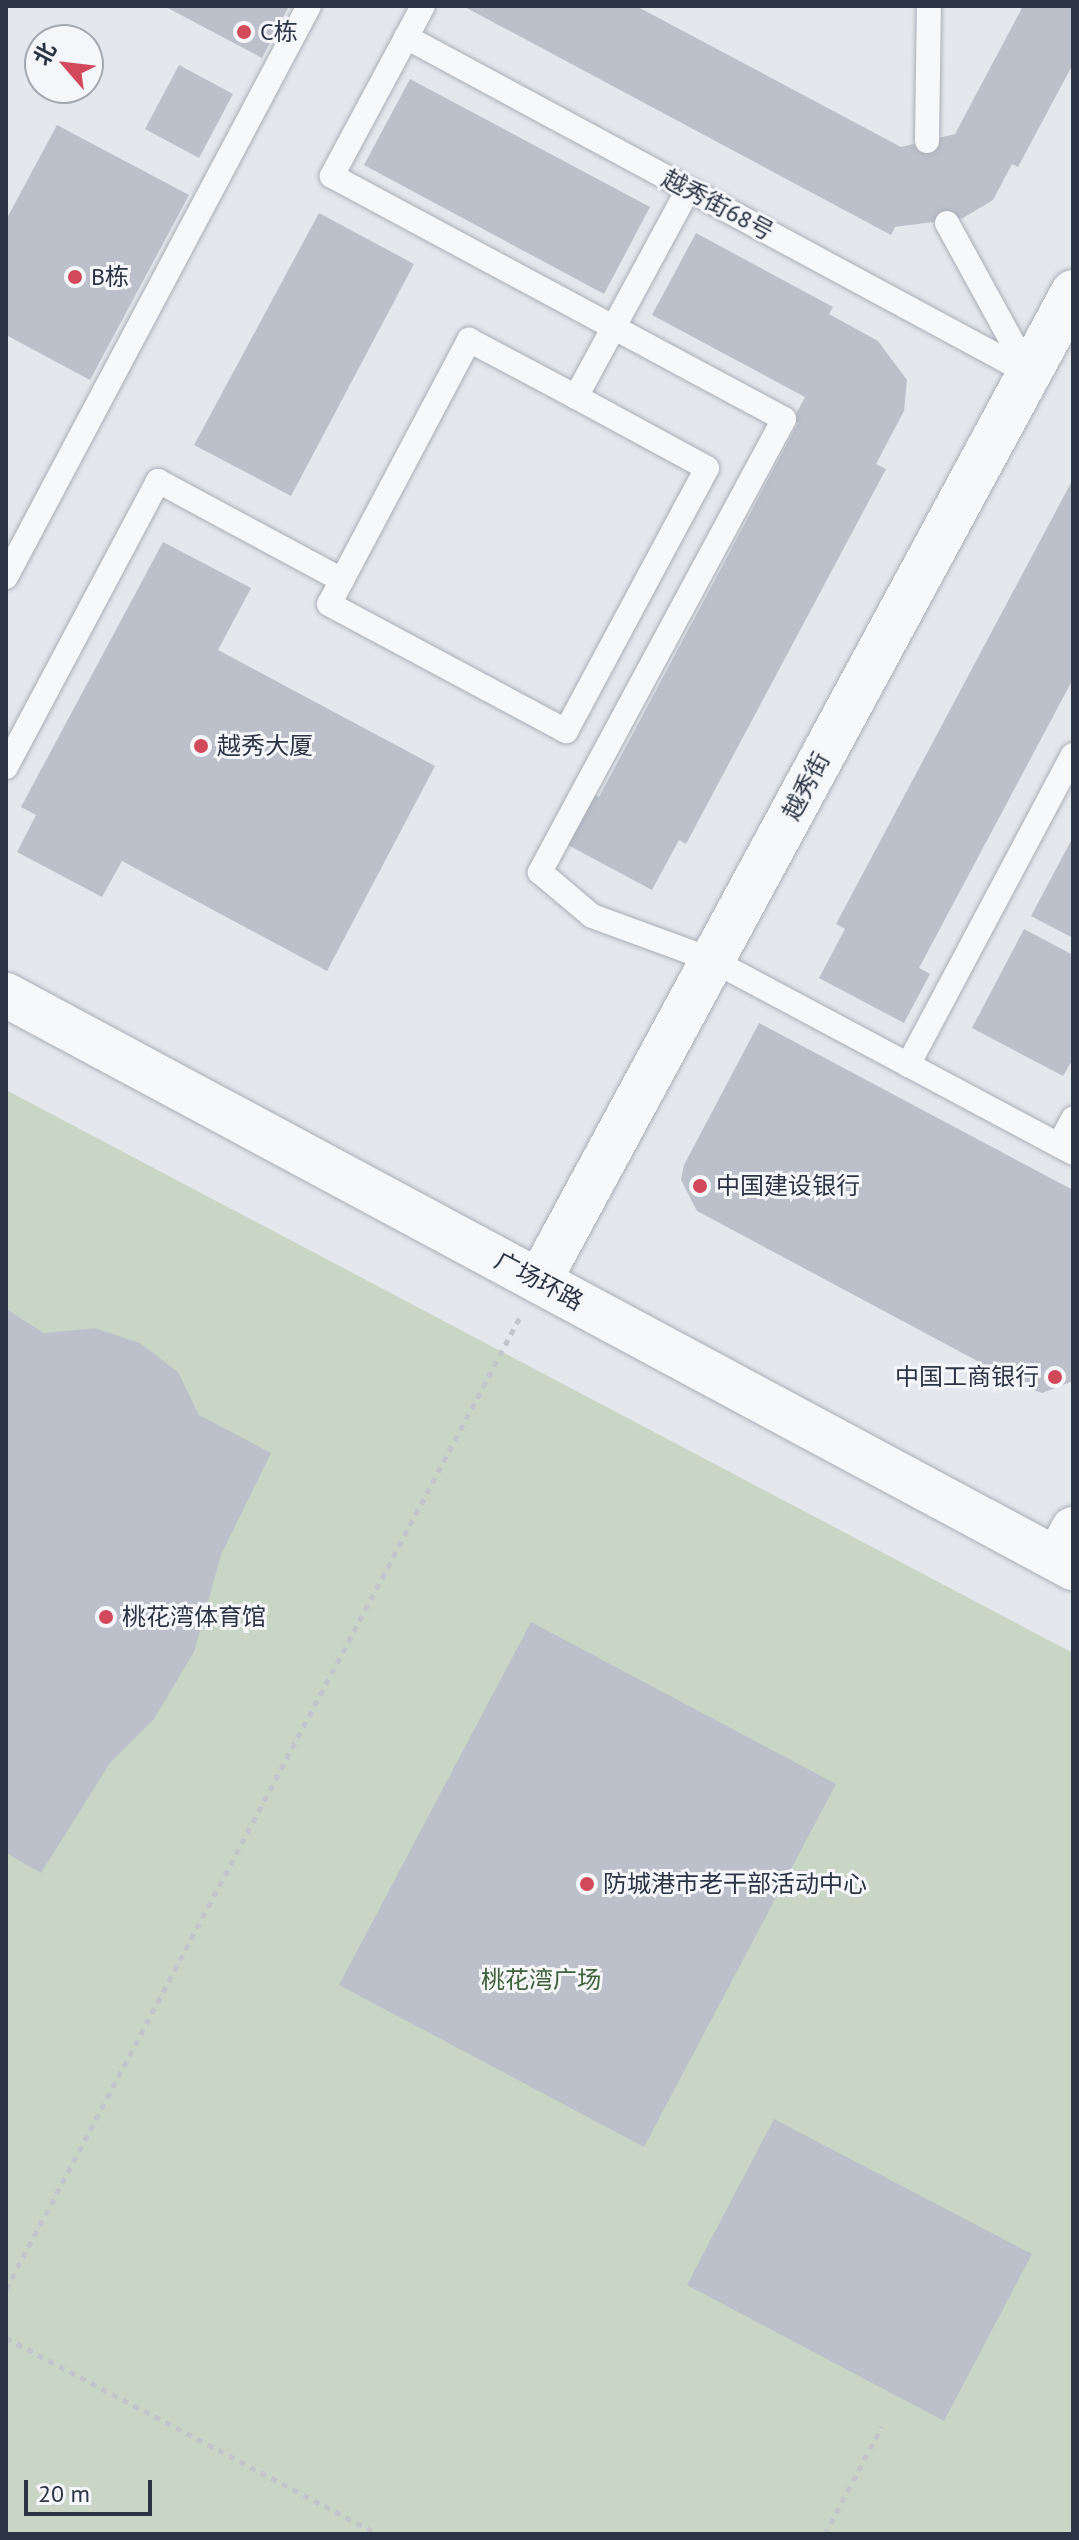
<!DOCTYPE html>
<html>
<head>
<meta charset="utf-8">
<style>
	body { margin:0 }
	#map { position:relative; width:1079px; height:2540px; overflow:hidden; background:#e4e7ec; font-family:"PT Sans","Noto Sans SC",sans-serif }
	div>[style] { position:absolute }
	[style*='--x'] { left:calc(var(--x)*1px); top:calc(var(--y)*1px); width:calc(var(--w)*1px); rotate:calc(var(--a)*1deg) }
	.green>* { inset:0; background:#c9d6c5 }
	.building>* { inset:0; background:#bbc0ca }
	.path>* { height:5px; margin-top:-2.5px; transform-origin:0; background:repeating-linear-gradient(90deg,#c2c5cb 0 6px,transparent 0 12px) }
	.roads { filter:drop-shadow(0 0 2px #a9aeb7) drop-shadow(0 0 2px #a9aeb7) }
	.service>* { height:24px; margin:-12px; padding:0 12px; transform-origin:12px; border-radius:12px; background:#f7f8fa }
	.minor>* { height:44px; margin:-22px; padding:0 22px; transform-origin:22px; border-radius:22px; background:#f7f8fa }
	.tertiary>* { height:44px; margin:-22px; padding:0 22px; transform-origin:22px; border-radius:22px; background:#f7f8fa }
	.dots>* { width:22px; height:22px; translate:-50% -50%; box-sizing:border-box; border:4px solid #f4f6f9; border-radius:50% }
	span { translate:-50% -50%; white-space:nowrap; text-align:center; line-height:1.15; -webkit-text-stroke:6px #f4f6f9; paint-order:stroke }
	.poi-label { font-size:24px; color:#2b3445 }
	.left { translate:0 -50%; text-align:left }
	.right { translate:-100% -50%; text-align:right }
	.street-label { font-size:24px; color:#2b3445 }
	.park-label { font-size:24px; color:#3f6138 }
	.frame { position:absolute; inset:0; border:8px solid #2b3445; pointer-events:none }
	.north { position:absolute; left:24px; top:24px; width:80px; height:80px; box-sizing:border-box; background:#f4f6f9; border:2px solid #a4a8b1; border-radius:50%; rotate:298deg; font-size:22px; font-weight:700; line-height:32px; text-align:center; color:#2b3445 }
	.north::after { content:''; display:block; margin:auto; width:28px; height:36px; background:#d1495b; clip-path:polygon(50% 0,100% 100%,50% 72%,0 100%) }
	.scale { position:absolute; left:24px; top:2480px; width:128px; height:36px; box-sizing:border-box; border:4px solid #2b3445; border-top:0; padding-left:10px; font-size:24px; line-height:28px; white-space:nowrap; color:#2b3445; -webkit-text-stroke:6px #f4f6f9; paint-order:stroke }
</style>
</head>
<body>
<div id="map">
	<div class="green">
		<div style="clip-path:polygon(6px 1090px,1073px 1653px,1073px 2534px,6px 2534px)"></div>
	</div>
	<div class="building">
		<div style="clip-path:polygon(164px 6px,289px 6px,262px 58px)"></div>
		<div style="clip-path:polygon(463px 6px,636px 6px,901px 147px,955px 134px,1023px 6px,1073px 6px,1073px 64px,1018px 167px,1012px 164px,993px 200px,963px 218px,895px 227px,891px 235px)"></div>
		<div style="clip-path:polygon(179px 65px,233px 94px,199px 158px,145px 129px)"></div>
		<div style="clip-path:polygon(410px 79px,650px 207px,604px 294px,364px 165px)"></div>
		<div style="clip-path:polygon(57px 125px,189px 195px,90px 380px,6px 335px,6px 220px)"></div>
		<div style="clip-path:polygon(319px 213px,414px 264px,291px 496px,194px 445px)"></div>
		<div style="clip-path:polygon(696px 233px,833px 307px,829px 314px,878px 341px,907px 380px,904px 411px,876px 464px,886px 469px,686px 844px,679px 840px,652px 890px,566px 844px,593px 794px,599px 797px,724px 563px,798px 423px,793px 420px,805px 397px,652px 315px)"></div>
		<div style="clip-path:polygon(1073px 479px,1073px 679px,919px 968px,930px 974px,904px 1023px,819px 978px,845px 929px,836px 924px)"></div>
		<div style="clip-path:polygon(163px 542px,251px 588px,218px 650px,435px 766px,327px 971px,122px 861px,102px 897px,17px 852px,36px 815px,21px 807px)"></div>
		<div style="clip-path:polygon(1073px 837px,1073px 938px,1031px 916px)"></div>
		<div style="clip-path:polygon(1024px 929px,1073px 955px,1073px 1059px,1063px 1076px,972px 1028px)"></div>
		<div style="clip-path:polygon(759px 1023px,1073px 1190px,1073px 1381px,1042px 1393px,1028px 1388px,697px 1211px,681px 1180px,684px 1165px)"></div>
		<div style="clip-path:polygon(6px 1309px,44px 1333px,95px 1328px,140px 1343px,178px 1372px,199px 1415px,271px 1453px,221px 1555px,194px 1652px,154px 1719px,110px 1763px,41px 1873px,6px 1853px)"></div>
		<div style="clip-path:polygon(531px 1622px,836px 1784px,644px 2147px,339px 1985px)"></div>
		<div style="clip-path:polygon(774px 2119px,1032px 2254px,944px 2421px,687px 2285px)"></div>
	</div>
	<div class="path">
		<div style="--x:6;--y:2289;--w:1100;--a:-62.13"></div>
		<div style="--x:6;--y:2338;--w:420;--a:27.8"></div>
		<div style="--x:825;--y:2534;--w:122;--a:-62.2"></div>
	</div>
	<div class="roads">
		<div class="service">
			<div style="--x:423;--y:6;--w:193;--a:118.2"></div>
			<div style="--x:332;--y:176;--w:513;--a:28.26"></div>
			<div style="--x:784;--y:419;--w:515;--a:118.31"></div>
			<div style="--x:540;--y:872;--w:68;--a:40.2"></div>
			<div style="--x:592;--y:916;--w:128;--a:20.1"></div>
			<div style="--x:712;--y:960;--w:409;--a:28.1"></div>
			<div style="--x:406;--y:37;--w:708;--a:28.34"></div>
			<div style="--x:927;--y:141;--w:135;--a:-89.2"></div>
			<div style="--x:947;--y:223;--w:171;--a:61.3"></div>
			<div style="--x:6;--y:577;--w:646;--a:-62.05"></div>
			<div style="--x:342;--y:580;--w:272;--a:-62.1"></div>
			<div style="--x:469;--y:340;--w:121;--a:28"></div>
			<div style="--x:576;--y:397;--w:235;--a:-61.6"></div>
			<div style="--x:6;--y:767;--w:324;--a:-62"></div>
			<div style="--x:158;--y:481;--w:209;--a:28.3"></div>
			<div style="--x:342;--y:580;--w:27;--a:118"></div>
			<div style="--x:329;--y:604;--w:269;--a:28.2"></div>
			<div style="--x:566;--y:731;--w:298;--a:-61.8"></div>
			<div style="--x:707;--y:468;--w:149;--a:-151.5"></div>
			<div style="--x:908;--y:1065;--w:351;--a:-62"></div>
			<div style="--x:1059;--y:1145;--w:30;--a:-62"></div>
		</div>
		<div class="minor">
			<div style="--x:1057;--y:1559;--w:34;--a:-62"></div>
		</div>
		<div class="tertiary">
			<div style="--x:6;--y:995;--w:1211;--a:28.24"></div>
			<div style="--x:539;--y:1281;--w:1124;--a:-61.63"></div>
		</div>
	</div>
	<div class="dots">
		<div style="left:244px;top:32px;background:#d1495b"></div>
		<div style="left:75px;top:277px;background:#d1495b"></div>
		<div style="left:201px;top:746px;background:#d1495b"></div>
		<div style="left:700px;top:1186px;background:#d1495b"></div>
		<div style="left:1055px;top:1377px;background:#d1495b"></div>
		<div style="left:106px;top:1617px;background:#d1495b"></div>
		<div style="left:587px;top:1884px;background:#d1495b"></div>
	</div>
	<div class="poi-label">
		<span class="left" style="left:260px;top:32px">C栋</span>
		<span class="left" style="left:91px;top:277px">B栋</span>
		<span class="left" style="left:217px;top:746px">越秀大厦</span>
		<span class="left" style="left:716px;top:1186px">中国建设银行</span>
		<span class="right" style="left:1039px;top:1377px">中国工商银行</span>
		<span class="left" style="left:122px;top:1617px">桃花湾体育馆</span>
		<span class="left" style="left:603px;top:1884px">防城港市老干部活动中心</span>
	</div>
	<div class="street-label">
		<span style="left:718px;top:205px;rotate:28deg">越秀街68号</span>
		<span style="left:806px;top:786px;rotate:-62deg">越秀街</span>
		<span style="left:539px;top:1281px;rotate:28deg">广场环路</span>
	</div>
	<div class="park-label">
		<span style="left:541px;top:1980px">桃花湾广场</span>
	</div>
	<div class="frame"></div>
	<div class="north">北</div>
	<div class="scale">20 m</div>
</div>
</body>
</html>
